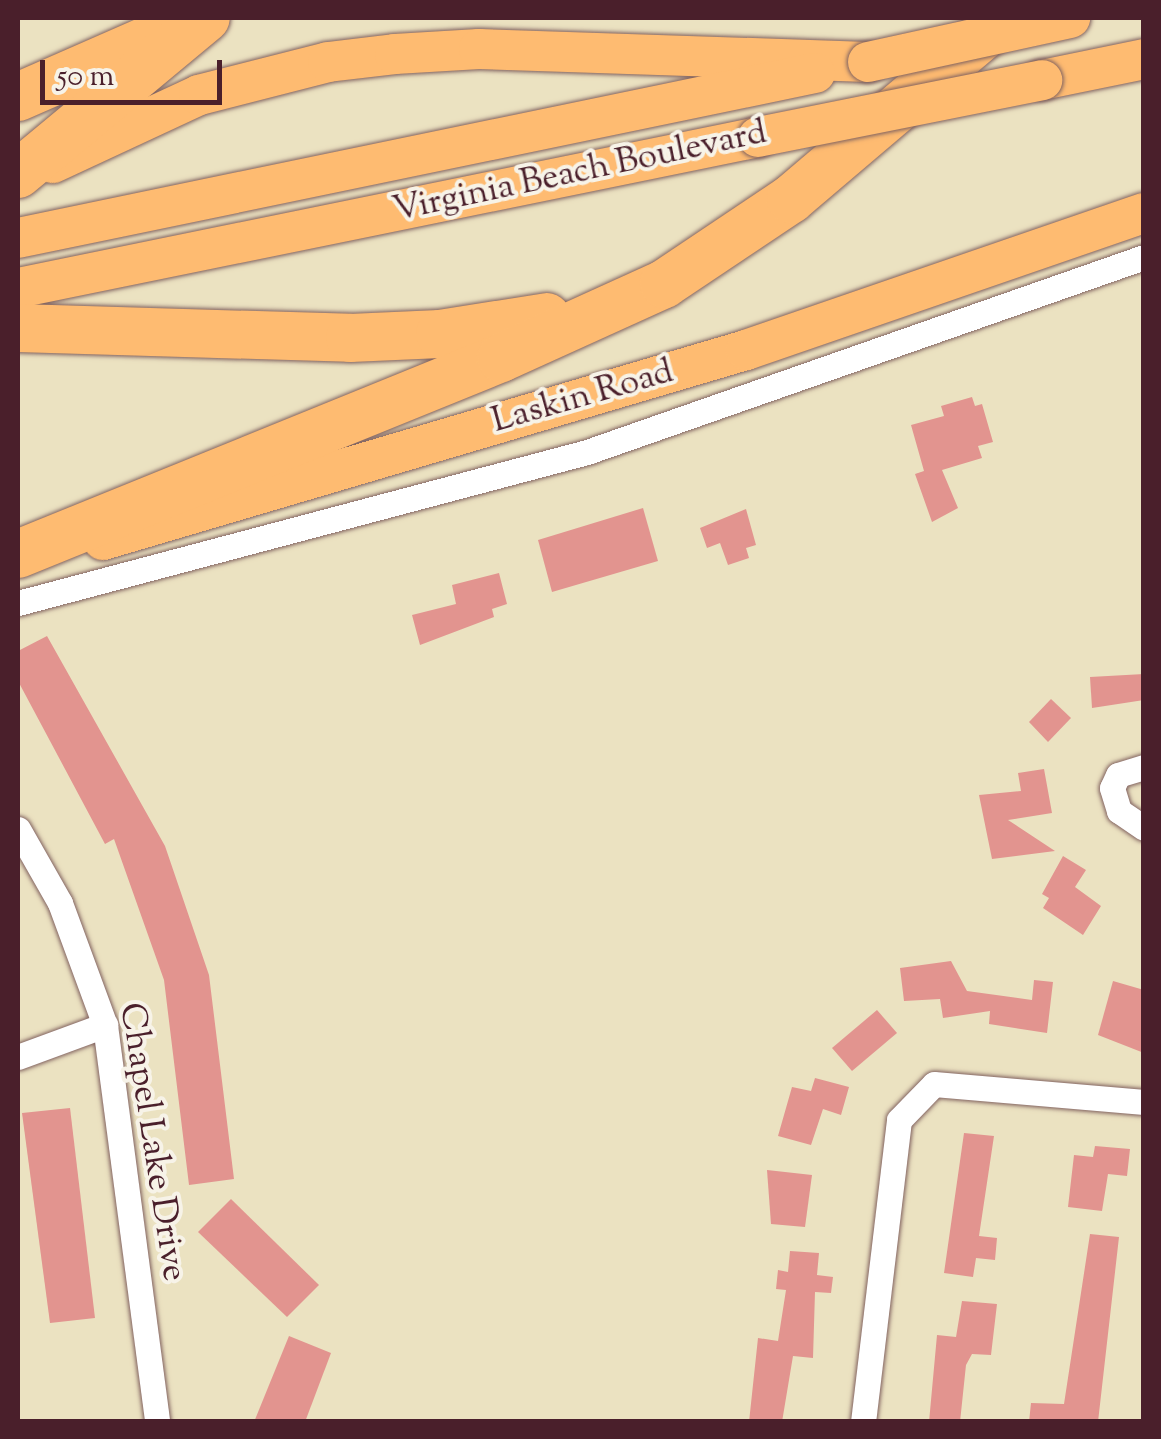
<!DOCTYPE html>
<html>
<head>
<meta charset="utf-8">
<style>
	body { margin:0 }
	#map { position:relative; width:1161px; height:1439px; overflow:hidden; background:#ebe2c1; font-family:"Sorts Mill Goudy",serif }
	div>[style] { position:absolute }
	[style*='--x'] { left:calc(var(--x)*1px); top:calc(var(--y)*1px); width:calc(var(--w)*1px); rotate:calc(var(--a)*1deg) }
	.building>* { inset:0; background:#e2948f }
	.roads { filter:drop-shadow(0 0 2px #826360) drop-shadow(0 0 2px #826360) }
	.minor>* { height:25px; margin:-12.5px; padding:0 12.5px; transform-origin:12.5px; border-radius:12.5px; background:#fff }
	.primary>* { height:40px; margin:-20px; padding:0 20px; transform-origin:20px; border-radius:20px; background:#febb71 }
	.motorway>* { height:48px; margin:-24px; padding:0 24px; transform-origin:24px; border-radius:24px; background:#febb71 }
	.bridges { filter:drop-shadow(0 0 2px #826360) drop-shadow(0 0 2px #826360) }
	.primary-bridge>* { height:40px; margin:-20px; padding:0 20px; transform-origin:20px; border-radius:20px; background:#febb71 }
	span { translate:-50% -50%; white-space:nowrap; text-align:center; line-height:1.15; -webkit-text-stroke:8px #f7f3e8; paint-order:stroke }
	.street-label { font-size:35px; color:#4a1f2b }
	.frame { position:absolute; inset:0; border:20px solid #4a1f2b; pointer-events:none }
	.scale { position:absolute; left:40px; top:60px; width:182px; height:45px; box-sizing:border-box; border:5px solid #4a1f2b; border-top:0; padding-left:12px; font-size:30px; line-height:35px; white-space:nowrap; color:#4a1f2b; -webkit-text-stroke:8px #f7f3e8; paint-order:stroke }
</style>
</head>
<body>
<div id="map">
	<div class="building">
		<div style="clip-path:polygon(972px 397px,975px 406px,982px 404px,993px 442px,978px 446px,982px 458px,942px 470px,958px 508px,932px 522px,915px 474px,924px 471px,911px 425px,944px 416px,941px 406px)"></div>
		<div style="clip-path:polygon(643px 508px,658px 561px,552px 592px,538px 540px)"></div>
		<div style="clip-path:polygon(746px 509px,756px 545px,746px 548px,749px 558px,728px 565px,720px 543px,707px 548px,700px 528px)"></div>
		<div style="clip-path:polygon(499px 573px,507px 604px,492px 609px,494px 617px,420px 645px,412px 615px,456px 604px,452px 585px)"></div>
		<div style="clip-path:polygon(47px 636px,165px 846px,209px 975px,234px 1179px,189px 1185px,164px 980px,114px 839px,105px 844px,18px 681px,18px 651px)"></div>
		<div style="clip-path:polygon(1144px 674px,1144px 700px,1092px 708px,1090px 677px)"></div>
		<div style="clip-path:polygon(1051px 699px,1071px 718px,1048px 742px,1029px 722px)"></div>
		<div style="clip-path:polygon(1044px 769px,1052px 813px,1008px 820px,1055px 851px,992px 859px,979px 795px,1021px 791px,1018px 773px)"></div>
		<div style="clip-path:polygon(1063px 856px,1086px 870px,1075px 887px,1101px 906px,1083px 935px,1043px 908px,1049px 898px,1042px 894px)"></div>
		<div style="clip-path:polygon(951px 961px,967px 991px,1032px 1000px,1034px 980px,1053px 982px,1047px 1033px,989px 1024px,990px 1011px,943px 1018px,940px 999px,904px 1001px,900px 968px)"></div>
		<div style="clip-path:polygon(1113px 981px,1144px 990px,1144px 1053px,1098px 1035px)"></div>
		<div style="clip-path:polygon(877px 1010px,897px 1033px,852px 1071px,832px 1048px)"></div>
		<div style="clip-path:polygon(815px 1078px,849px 1087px,841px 1115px,823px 1109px,811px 1145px,778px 1136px,792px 1087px,811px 1091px)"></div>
		<div style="clip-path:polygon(70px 1108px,95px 1318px,50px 1323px,22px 1113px)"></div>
		<div style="clip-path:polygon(964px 1133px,994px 1136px,979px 1236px,997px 1238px,995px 1260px,976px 1258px,973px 1277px,944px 1273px)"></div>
		<div style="clip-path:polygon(1095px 1146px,1130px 1149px,1127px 1176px,1108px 1174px,1102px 1211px,1068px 1207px,1074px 1155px,1093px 1157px)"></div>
		<div style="clip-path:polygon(767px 1170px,812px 1175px,805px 1227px,771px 1224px)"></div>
		<div style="clip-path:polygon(231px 1199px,319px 1285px,287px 1317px,198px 1232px)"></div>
		<div style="clip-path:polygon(1090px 1234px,1119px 1237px,1098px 1422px,1029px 1422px,1031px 1403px,1064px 1404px)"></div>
		<div style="clip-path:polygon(790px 1251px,819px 1253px,817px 1275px,833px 1277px,831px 1293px,815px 1292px,813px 1358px,793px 1356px,782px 1422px,749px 1422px,758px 1338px,778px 1341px,786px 1290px,776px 1289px,778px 1270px,788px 1272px)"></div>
		<div style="clip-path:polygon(962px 1301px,997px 1304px,991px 1355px,972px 1354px,966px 1365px,960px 1422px,929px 1422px,937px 1335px,956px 1337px)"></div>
		<div style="clip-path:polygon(289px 1336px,331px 1353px,305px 1422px,254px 1422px)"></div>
	</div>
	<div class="roads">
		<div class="minor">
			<div style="--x:18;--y:603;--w:589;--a:-14.86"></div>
			<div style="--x:587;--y:452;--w:590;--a:-19.29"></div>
			<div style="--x:1144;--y:767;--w:27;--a:163"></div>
			<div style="--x:1118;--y:775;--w:14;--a:115"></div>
			<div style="--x:1112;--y:788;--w:24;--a:73"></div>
			<div style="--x:1119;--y:811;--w:30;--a:34"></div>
			<div style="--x:18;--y:829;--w:85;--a:60.4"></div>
			<div style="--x:60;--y:903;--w:130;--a:69.8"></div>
			<div style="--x:105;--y:1025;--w:400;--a:82.5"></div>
			<div style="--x:18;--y:1057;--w:93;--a:-20.2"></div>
			<div style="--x:863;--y:1422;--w:304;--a:-83.2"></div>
			<div style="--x:899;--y:1120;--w:50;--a:-45.8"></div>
			<div style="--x:934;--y:1084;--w:211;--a:4.9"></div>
		</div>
		<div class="primary">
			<div style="--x:1042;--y:80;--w:104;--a:-11.6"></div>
			<div style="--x:53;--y:163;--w:161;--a:-25"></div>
			<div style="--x:199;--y:95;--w:133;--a:-14.3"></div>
			<div style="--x:328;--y:62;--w:67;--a:-6.8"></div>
			<div style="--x:395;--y:54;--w:84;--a:-3.4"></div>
			<div style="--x:479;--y:49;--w:389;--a:1.9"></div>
			<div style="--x:18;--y:238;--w:814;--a:-11.7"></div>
			<div style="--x:18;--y:288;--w:755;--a:-11.53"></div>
			<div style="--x:103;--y:540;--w:670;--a:-16.46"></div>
			<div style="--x:746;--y:350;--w:421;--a:-19"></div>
		</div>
		<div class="motorway">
			<div style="--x:18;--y:97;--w:152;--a:-23.7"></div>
			<div style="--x:18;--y:174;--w:244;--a:-39.7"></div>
			<div style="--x:18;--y:328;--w:332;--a:1.7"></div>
			<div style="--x:350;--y:338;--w:90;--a:-2.5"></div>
			<div style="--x:440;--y:334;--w:108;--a:-9"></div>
			<div style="--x:18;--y:554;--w:521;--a:-22.09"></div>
			<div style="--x:501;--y:358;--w:179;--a:-24.4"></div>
			<div style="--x:664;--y:284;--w:153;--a:-33.8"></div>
			<div style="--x:791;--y:199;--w:267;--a:-40.4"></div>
		</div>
	</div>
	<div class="bridges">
		<div class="primary-bridge">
			<div style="--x:868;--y:62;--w:207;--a:-12.3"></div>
			<div style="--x:758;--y:137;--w:290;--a:-11.3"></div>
		</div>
	</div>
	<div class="street-label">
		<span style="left:580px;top:173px;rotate:-12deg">Virginia Beach Boulevard</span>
		<span style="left:583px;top:398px;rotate:-16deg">Laskin Road</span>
		<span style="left:151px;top:1142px;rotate:81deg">Chapel Lake Drive</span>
	</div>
	<div class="frame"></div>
	<div class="scale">50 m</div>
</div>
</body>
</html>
